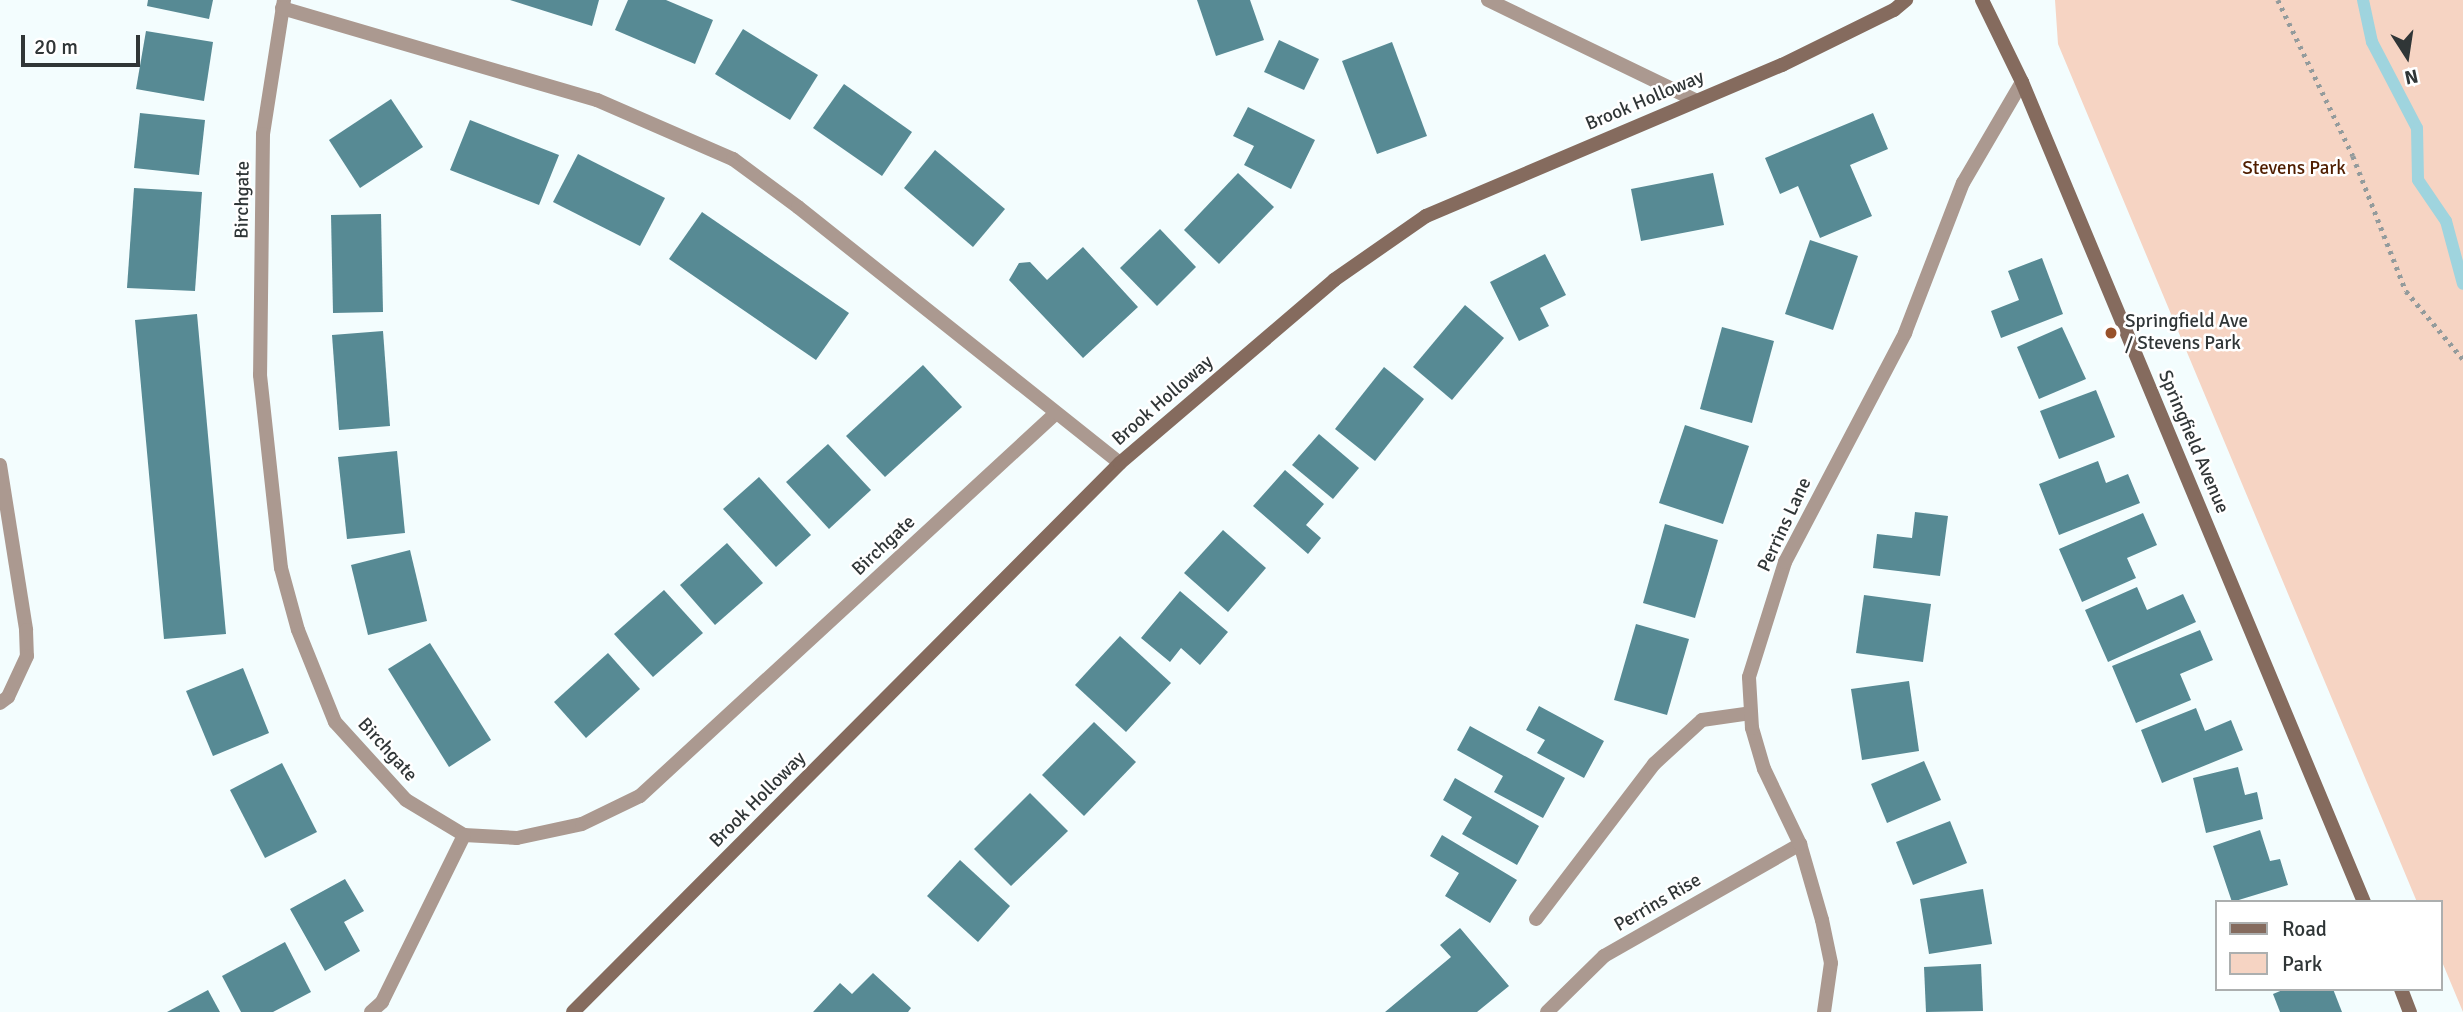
<!DOCTYPE html>
<html>
<head>
<meta charset="utf-8">
<style>
	body { margin:0 }
	#map { position:relative; width:2463px; height:1012px; overflow:hidden; background:#f3fdfe; font-family:Signika,sans-serif }
	div>[style] { position:absolute }
	[style*='--x'] { left:calc(var(--x)*1px); top:calc(var(--y)*1px); width:calc(var(--w)*1px); rotate:calc(var(--a)*1deg) }
	.green>* { inset:0; background:#f6d4c3 }
	.stream>* { height:12px; margin:-6px; padding:0 6px; transform-origin:6px; border-radius:6px; background:#9fd4de }
	.building>* { inset:0; background:#578a94 }
	.path>* { height:4.5px; margin-top:-2.25px; transform-origin:0; background:repeating-linear-gradient(90deg,#939b9c 0 3.5px,transparent 0 8.5px) }
	.lane>* { height:14px; margin:-7px; padding:0 7px; transform-origin:7px; border-radius:7px; background:#ab9990 }
	.street>* { height:14px; margin:-7px; padding:0 7px; transform-origin:7px; border-radius:7px; background:#ab9990 }
	.secondary>* { height:14px; margin:-7px; padding:0 7px; transform-origin:7px; border-radius:7px; background:#856b5e }
	.dots>* { width:19px; height:19px; translate:-50% -50%; box-sizing:border-box; border:4px solid #fff; border-radius:50% }
	span { translate:-50% -50%; white-space:nowrap; text-align:center; line-height:1.15; -webkit-text-stroke:5px #fff; paint-order:stroke }
	.street-label { font-size:19px; color:#303637 }
	.park-label { font-size:19px; color:#501e00 }
	.poi-label { font-size:19px; color:#303637 }
	.left { translate:0 -50%; text-align:left }
	.legend { position:absolute; left:2215px; top:900px; width:228px; height:91px; box-sizing:border-box; background:#fff; border:2px solid #acafaf; margin:0; padding:9px 12px; list-style:none; font-size:21px; color:#303637 }
	.legend li { display:flex; align-items:center; gap:14px; height:35px }
	.legend b { width:35px; border:2px solid #acafaf }
	.north { position:absolute; left:2372px; top:21px; width:70px; height:70px; -webkit-text-stroke:5px #fff; paint-order:stroke; rotate:168deg; font-size:19px; font-weight:700; line-height:28px; text-align:center; color:#303637 }
	.north::after { content:''; display:block; margin:auto; width:24px; height:32px; background:#303637; clip-path:polygon(50% 0,100% 100%,50% 72%,0 100%) }
	.scale { position:absolute; left:21px; top:35px; width:119px; height:32px; box-sizing:border-box; border:4px solid #303637; border-top:0; padding-left:9px; font-size:21px; line-height:24px; white-space:nowrap; color:#303637; -webkit-text-stroke:5px #fff; paint-order:stroke }
</style>
</head>
<body>
<div id="map">
	<div class="green">
		<div style="clip-path:polygon(2055px 0,2463px 0,2463px 1012px,2440px 957px,2440px 902px,2417px 902px,2058px 44px)"></div>
	</div>
	<div class="stream">
		<div style="--x:2363;--y:0;--w:43;--a:77.9"></div>
		<div style="--x:2372;--y:42;--w:97;--a:62.4"></div>
		<div style="--x:2417;--y:128;--w:52;--a:88.9"></div>
		<div style="--x:2418;--y:180;--w:50;--a:55.7"></div>
		<div style="--x:2446;--y:221;--w:65;--a:74.9"></div>
	</div>
	<div class="building">
		<div style="clip-path:polygon(148px 0,213px 0,209px 19px,147px 6px)"></div>
		<div style="clip-path:polygon(510px 0,599px 0,592px 26px)"></div>
		<div style="clip-path:polygon(628px 0,666px 0,713px 20px,695px 64px,615px 30px)"></div>
		<div style="clip-path:polygon(1197px 0,1250px 0,1264px 40px,1216px 56px)"></div>
		<div style="clip-path:polygon(743px 29px,818px 75px,790px 120px,715px 74px)"></div>
		<div style="clip-path:polygon(146px 31px,213px 42px,204px 101px,136px 89px)"></div>
		<div style="clip-path:polygon(1279px 40px,1319px 59px,1304px 90px,1264px 72px)"></div>
		<div style="clip-path:polygon(1392px 42px,1427px 136px,1377px 154px,1342px 61px)"></div>
		<div style="clip-path:polygon(844px 84px,912px 132px,882px 176px,813px 128px)"></div>
		<div style="clip-path:polygon(391px 99px,423px 147px,360px 188px,329px 140px)"></div>
		<div style="clip-path:polygon(1248px 107px,1315px 140px,1291px 189px,1244px 165px,1254px 146px,1233px 136px)"></div>
		<div style="clip-path:polygon(140px 113px,205px 120px,199px 175px,134px 168px)"></div>
		<div style="clip-path:polygon(1873px 113px,1888px 149px,1850px 165px,1872px 216px,1820px 238px,1798px 186px,1780px 194px,1765px 158px)"></div>
		<div style="clip-path:polygon(470px 120px,559px 155px,539px 205px,450px 170px)"></div>
		<div style="clip-path:polygon(935px 150px,1005px 209px,973px 247px,904px 188px)"></div>
		<div style="clip-path:polygon(578px 154px,665px 198px,640px 246px,553px 202px)"></div>
		<div style="clip-path:polygon(1238px 173px,1274px 207px,1219px 264px,1184px 230px)"></div>
		<div style="clip-path:polygon(1713px 173px,1724px 225px,1641px 241px,1631px 189px)"></div>
		<div style="clip-path:polygon(134px 188px,202px 192px,195px 291px,127px 288px)"></div>
		<div style="clip-path:polygon(702px 212px,849px 313px,816px 360px,669px 259px)"></div>
		<div style="clip-path:polygon(381px 214px,383px 312px,333px 313px,331px 215px)"></div>
		<div style="clip-path:polygon(1160px 229px,1196px 267px,1157px 306px,1120px 268px)"></div>
		<div style="clip-path:polygon(1810px 240px,1858px 256px,1833px 330px,1785px 314px)"></div>
		<div style="clip-path:polygon(1083px 247px,1138px 307px,1083px 358px,1009px 280px,1019px 263px,1030px 262px,1047px 280px)"></div>
		<div style="clip-path:polygon(1545px 254px,1566px 295px,1540px 308px,1549px 326px,1519px 341px,1490px 282px)"></div>
		<div style="clip-path:polygon(2042px 258px,2063px 314px,2001px 338px,1991px 311px,2019px 300px,2008px 271px)"></div>
		<div style="clip-path:polygon(1465px 305px,1504px 338px,1452px 400px,1413px 367px)"></div>
		<div style="clip-path:polygon(197px 314px,226px 634px,164px 639px,135px 320px)"></div>
		<div style="clip-path:polygon(1722px 327px,1774px 341px,1752px 423px,1700px 409px)"></div>
		<div style="clip-path:polygon(2062px 327px,2086px 379px,2039px 399px,2017px 347px)"></div>
		<div style="clip-path:polygon(383px 331px,390px 426px,339px 430px,332px 335px)"></div>
		<div style="clip-path:polygon(923px 365px,962px 407px,885px 477px,846px 436px)"></div>
		<div style="clip-path:polygon(1384px 367px,1424px 399px,1375px 461px,1335px 429px)"></div>
		<div style="clip-path:polygon(2096px 390px,2115px 437px,2059px 459px,2040px 411px)"></div>
		<div style="clip-path:polygon(1685px 425px,1749px 446px,1723px 524px,1659px 503px)"></div>
		<div style="clip-path:polygon(1319px 434px,1359px 468px,1333px 499px,1292px 465px)"></div>
		<div style="clip-path:polygon(828px 444px,871px 490px,829px 529px,786px 482px)"></div>
		<div style="clip-path:polygon(397px 451px,405px 533px,347px 539px,338px 457px)"></div>
		<div style="clip-path:polygon(2098px 461px,2106px 483px,2128px 474px,2140px 503px,2059px 535px,2039px 484px)"></div>
		<div style="clip-path:polygon(1285px 470px,1324px 504px,1306px 525px,1321px 538px,1308px 554px,1253px 506px)"></div>
		<div style="clip-path:polygon(759px 477px,811px 535px,776px 567px,723px 509px)"></div>
		<div style="clip-path:polygon(1915px 512px,1948px 516px,1940px 576px,1873px 568px,1877px 534px,1912px 538px)"></div>
		<div style="clip-path:polygon(2143px 513px,2157px 545px,2127px 558px,2136px 578px,2082px 602px,2059px 549px)"></div>
		<div style="clip-path:polygon(1665px 524px,1718px 540px,1695px 618px,1643px 603px)"></div>
		<div style="clip-path:polygon(1223px 530px,1266px 568px,1228px 612px,1184px 573px)"></div>
		<div style="clip-path:polygon(727px 543px,763px 583px,715px 625px,680px 585px)"></div>
		<div style="clip-path:polygon(410px 550px,427px 621px,368px 635px,351px 565px)"></div>
		<div style="clip-path:polygon(2137px 587px,2147px 610px,2183px 594px,2196px 622px,2108px 662px,2085px 610px)"></div>
		<div style="clip-path:polygon(664px 590px,703px 633px,653px 677px,614px 634px)"></div>
		<div style="clip-path:polygon(1180px 591px,1228px 632px,1200px 665px,1181px 648px,1170px 662px,1141px 638px)"></div>
		<div style="clip-path:polygon(1864px 595px,1931px 604px,1923px 662px,1856px 653px)"></div>
		<div style="clip-path:polygon(1636px 624px,1689px 639px,1667px 715px,1614px 700px)"></div>
		<div style="clip-path:polygon(2200px 630px,2213px 660px,2180px 674px,2191px 700px,2136px 723px,2112px 666px)"></div>
		<div style="clip-path:polygon(1120px 636px,1171px 683px,1126px 732px,1075px 685px)"></div>
		<div style="clip-path:polygon(430px 643px,491px 740px,449px 767px,388px 669px)"></div>
		<div style="clip-path:polygon(608px 653px,640px 689px,586px 738px,554px 702px)"></div>
		<div style="clip-path:polygon(243px 668px,269px 733px,213px 756px,186px 691px)"></div>
		<div style="clip-path:polygon(1909px 681px,1919px 751px,1862px 760px,1851px 689px)"></div>
		<div style="clip-path:polygon(1539px 706px,1604px 741px,1584px 778px,1537px 753px,1545px 740px,1526px 730px)"></div>
		<div style="clip-path:polygon(2196px 708px,2205px 731px,2231px 720px,2243px 750px,2162px 783px,2141px 730px)"></div>
		<div style="clip-path:polygon(1094px 722px,1136px 762px,1084px 816px,1042px 775px)"></div>
		<div style="clip-path:polygon(1470px 726px,1565px 778px,1543px 818px,1494px 792px,1503px 776px,1457px 750px)"></div>
		<div style="clip-path:polygon(1924px 761px,1941px 800px,1887px 823px,1871px 784px)"></div>
		<div style="clip-path:polygon(282px 763px,317px 832px,265px 858px,230px 790px)"></div>
		<div style="clip-path:polygon(2238px 767px,2245px 795px,2257px 792px,2263px 819px,2206px 833px,2193px 778px)"></div>
		<div style="clip-path:polygon(1455px 778px,1539px 826px,1517px 865px,1462px 834px,1472px 817px,1443px 800px)"></div>
		<div style="clip-path:polygon(1030px 793px,1068px 831px,1011px 886px,974px 849px)"></div>
		<div style="clip-path:polygon(1950px 821px,1967px 863px,1913px 885px,1896px 842px)"></div>
		<div style="clip-path:polygon(2260px 830px,2270px 861px,2280px 859px,2288px 885px,2232px 902px,2213px 846px)"></div>
		<div style="clip-path:polygon(1442px 835px,1517px 880px,1490px 923px,1445px 896px,1459px 873px,1430px 856px)"></div>
		<div style="clip-path:polygon(960px 860px,1010px 906px,978px 942px,927px 896px)"></div>
		<div style="clip-path:polygon(345px 879px,364px 911px,344px 922px,360px 951px,325px 971px,290px 909px)"></div>
		<div style="clip-path:polygon(1983px 889px,1992px 944px,1929px 954px,1920px 899px)"></div>
		<div style="clip-path:polygon(1460px 928px,1509px 986px,1477px 1012px,1385px 1012px,1451px 957px,1440px 945px)"></div>
		<div style="clip-path:polygon(285px 942px,311px 992px,273px 1012px,241px 1012px,222px 976px)"></div>
		<div style="clip-path:polygon(1981px 964px,1983px 1011px,1926px 1012px,1924px 967px)"></div>
		<div style="clip-path:polygon(873px 973px,911px 1008px,908px 1012px,813px 1012px,840px 983px,852px 994px)"></div>
		<div style="clip-path:polygon(2285px 989px,2333px 989px,2342px 1012px,2280px 1012px,2273px 994px)"></div>
		<div style="clip-path:polygon(208px 990px,220px 1012px,167px 1012px)"></div>
	</div>
	<div class="path">
		<div style="--x:2278;--y:0;--w:173;--a:64.3"></div>
		<div style="--x:2353;--y:156;--w:145;--a:68.6"></div>
		<div style="--x:2406;--y:291;--w:89;--a:50"></div>
	</div>
	<div class="lane">
		<div style="--x:1536;--y:919;--w:195;--a:-52.7"></div>
		<div style="--x:1654;--y:764;--w:65;--a:-42.5"></div>
		<div style="--x:1702;--y:720;--w:49;--a:-8.1"></div>
	</div>
	<div class="street">
		<div style="--x:284;--y:0;--w:136;--a:98.9"></div>
		<div style="--x:263;--y:134;--w:241;--a:90.7"></div>
		<div style="--x:260;--y:375;--w:194;--a:83.8"></div>
		<div style="--x:281;--y:568;--w:64;--a:74.7"></div>
		<div style="--x:298;--y:630;--w:99;--a:68.1"></div>
		<div style="--x:335;--y:722;--w:105;--a:47.7"></div>
		<div style="--x:406;--y:800;--w:68;--a:31.1"></div>
		<div style="--x:464;--y:835;--w:53;--a:3.2"></div>
		<div style="--x:517;--y:838;--w:66;--a:-12.2"></div>
		<div style="--x:582;--y:824;--w:64;--a:-25.8"></div>
		<div style="--x:640;--y:796;--w:564;--a:-42.63"></div>
		<div style="--x:1488;--y:0;--w:230;--a:25.8"></div>
		<div style="--x:282;--y:8;--w:328;--a:16.3"></div>
		<div style="--x:597;--y:100;--w:148;--a:23.5"></div>
		<div style="--x:733;--y:159;--w:81;--a:36.4"></div>
		<div style="--x:798;--y:207;--w:411;--a:38.5"></div>
		<div style="--x:0;--y:465;--w:167;--a:81"></div>
		<div style="--x:26;--y:630;--w:26;--a:88"></div>
		<div style="--x:27;--y:656;--w:45;--a:114.9"></div>
		<div style="--x:8;--y:697;--w:10;--a:143"></div>
		<div style="--x:371;--y:1012;--w:15;--a:-42"></div>
		<div style="--x:382;--y:1002;--w:186;--a:-63.8"></div>
		<div style="--x:1547;--y:1012;--w:80;--a:-44.5"></div>
		<div style="--x:1604;--y:956;--w:226;--a:-29.7"></div>
		<div style="--x:1824;--y:1012;--w:49;--a:-81.9"></div>
		<div style="--x:1831;--y:963;--w:44;--a:-101.8"></div>
		<div style="--x:1822;--y:920;--w:79;--a:-106.1"></div>
		<div style="--x:1800;--y:844;--w:83;--a:-115.6"></div>
		<div style="--x:1764;--y:769;--w:43;--a:-106.3"></div>
		<div style="--x:1752;--y:728;--w:51;--a:-93.4"></div>
		<div style="--x:1749;--y:677;--w:121;--a:-72.6"></div>
		<div style="--x:1785;--y:562;--w:259;--a:-62.3"></div>
		<div style="--x:1905;--y:333;--w:161;--a:-68.9"></div>
		<div style="--x:1963;--y:183;--w:117;--a:-59.7"></div>
	</div>
	<div class="secondary">
		<div style="--x:1982;--y:0;--w:91;--a:64"></div>
		<div style="--x:2022;--y:82;--w:888;--a:67.36"></div>
		<div style="--x:2401;--y:989;--w:25;--a:69"></div>
		<div style="--x:573;--y:1012;--w:775;--a:-45.1"></div>
		<div style="--x:1120;--y:463;--w:282;--a:-40.5"></div>
		<div style="--x:1334;--y:280;--w:112;--a:-34.8"></div>
		<div style="--x:1426;--y:216;--w:387;--a:-23"></div>
		<div style="--x:1782;--y:65;--w:125;--a:-26.2"></div>
		<div style="--x:1894;--y:10;--w:16;--a:-40"></div>
	</div>
	<div class="dots">
		<div style="left:2111px;top:333px;background:#98512a"></div>
	</div>
	<div class="street-label">
		<span style="left:1645px;top:101px;rotate:-23deg">Brook Holloway</span>
		<span style="left:243px;top:200px;rotate:-89deg">Birchgate</span>
		<span style="left:1163px;top:401px;rotate:-41deg">Brook Holloway</span>
		<span style="left:2193px;top:442px;rotate:67deg">Springfield Avenue</span>
		<span style="left:1785px;top:525px;rotate:-65deg">Perrins Lane</span>
		<span style="left:884px;top:546px;rotate:-43deg">Birchgate</span>
		<span style="left:387px;top:750px;rotate:48deg">Birchgate</span>
		<span style="left:758px;top:800px;rotate:-45deg">Brook Holloway</span>
		<span style="left:1658px;top:903px;rotate:-30deg">Perrins Rise</span>
	</div>
	<div class="park-label">
		<span style="left:2294px;top:169px">Stevens Park</span>
	</div>
	<div class="poi-label">
		<span class="left" style="left:2125px;top:333px">Springfield Ave<br>/ Stevens Park</span>
	</div>
	<ul class="legend">
	<li><b style="height:9px;background:#856b5e"></b>Road</li>
	<li><b style="height:19px;background:#f6d4c3"></b>Park</li>
	</ul>
	<div class="north">N</div>
	<div class="scale">20 m</div>
</div>
</body>
</html>
